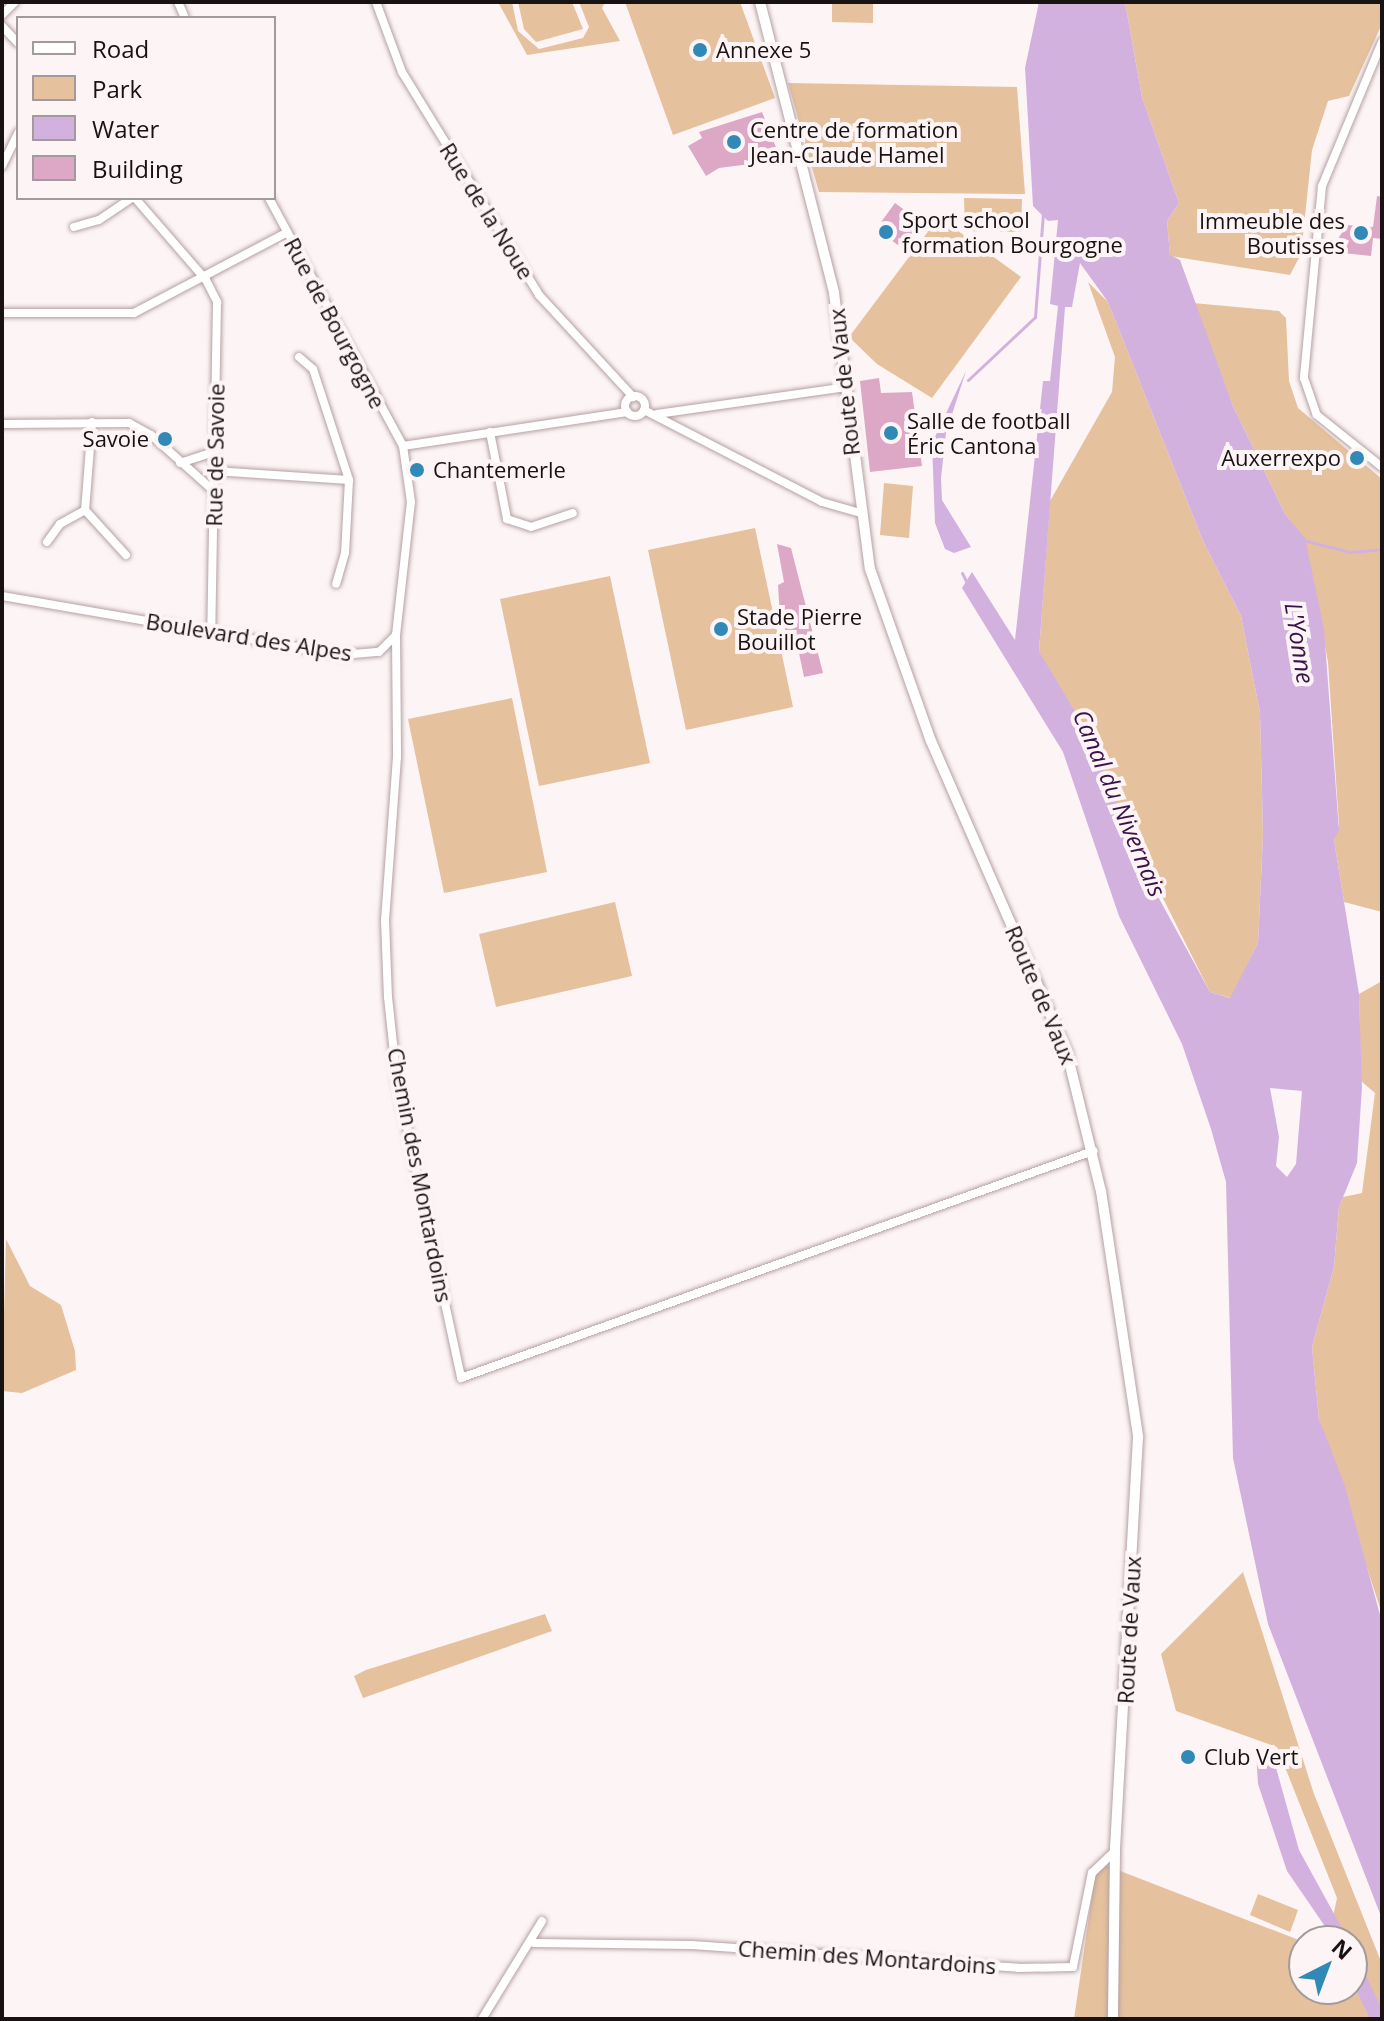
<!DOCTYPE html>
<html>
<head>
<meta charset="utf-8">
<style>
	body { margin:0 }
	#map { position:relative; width:1384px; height:2021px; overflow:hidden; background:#fdf4f5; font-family:"Open Sans",sans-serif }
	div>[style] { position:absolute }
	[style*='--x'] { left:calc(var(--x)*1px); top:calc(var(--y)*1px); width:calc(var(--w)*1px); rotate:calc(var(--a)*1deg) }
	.green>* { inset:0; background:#e6c19d }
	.water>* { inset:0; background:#d3b1df }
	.stream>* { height:3px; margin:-1.5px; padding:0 1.5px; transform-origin:1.5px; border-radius:1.5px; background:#d3b1df }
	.building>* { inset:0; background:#dda8c6 }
	.roads { filter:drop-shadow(0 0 2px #b4a1a3) drop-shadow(0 0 2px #b4a1a3) }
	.minor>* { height:8px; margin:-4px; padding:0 4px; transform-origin:4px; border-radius:4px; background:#fff }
	.minor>.ring { margin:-4px; padding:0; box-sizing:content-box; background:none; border:8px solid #fff; border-radius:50% }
	.tertiary>* { height:10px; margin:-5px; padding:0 5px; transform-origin:5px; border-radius:5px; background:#fff }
	.dots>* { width:22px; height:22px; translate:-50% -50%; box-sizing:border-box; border:4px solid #fdf4f5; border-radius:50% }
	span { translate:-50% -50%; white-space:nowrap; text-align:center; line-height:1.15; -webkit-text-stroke:8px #fdf4f5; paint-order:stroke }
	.poi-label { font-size:22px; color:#191213 }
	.left { translate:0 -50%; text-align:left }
	.right { translate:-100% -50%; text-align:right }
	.street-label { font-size:22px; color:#191213 }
	.water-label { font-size:24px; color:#3d124a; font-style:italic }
	.frame { position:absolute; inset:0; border:4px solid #191213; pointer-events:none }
	.legend { position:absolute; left:16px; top:16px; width:260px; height:184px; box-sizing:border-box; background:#fdf4f5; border:2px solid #a29a9b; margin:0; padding:10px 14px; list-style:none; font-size:24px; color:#191213 }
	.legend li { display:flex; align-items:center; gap:16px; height:40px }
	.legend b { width:40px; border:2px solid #a29a9b }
	.north { position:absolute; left:1288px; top:1925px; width:80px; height:80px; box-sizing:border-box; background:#fdf4f5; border:2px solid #a29a9b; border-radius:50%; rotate:42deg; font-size:22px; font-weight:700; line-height:32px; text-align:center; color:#191213 }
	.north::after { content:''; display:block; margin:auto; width:28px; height:36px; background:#3089b7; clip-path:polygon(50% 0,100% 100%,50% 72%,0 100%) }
</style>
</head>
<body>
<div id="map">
	<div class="green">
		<div style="clip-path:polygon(498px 2px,512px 2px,518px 31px,539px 49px,583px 38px,589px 27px,579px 2px,605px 2px,602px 8px,620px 41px,527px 55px)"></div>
		<div style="clip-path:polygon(518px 2px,572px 2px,583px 29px,536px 42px,524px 29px)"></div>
		<div style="clip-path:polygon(625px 2px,740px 2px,775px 98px,673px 135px)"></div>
		<div style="clip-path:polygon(832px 2px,873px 2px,873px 23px,832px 22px)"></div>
		<div style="clip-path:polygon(1125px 2px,1382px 2px,1382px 24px,1349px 96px,1328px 101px,1312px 150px,1301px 254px,1290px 275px,1170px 256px,1167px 221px,1179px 203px,1142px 97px)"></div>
		<div style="clip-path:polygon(788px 83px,1017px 87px,1025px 194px,819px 192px)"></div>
		<div style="clip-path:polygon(964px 198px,1022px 199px,1021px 232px,965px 231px)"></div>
		<div style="clip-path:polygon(939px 217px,1021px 277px,932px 398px,877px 364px,849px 337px)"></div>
		<div style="clip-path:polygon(1088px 282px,1108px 302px,1203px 541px,1241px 616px,1260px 713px,1263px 835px,1258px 943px,1231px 998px,1210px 992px,1039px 651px,1050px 501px,1112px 392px,1115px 357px)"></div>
		<div style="clip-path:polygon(1193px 303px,1279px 311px,1286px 318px,1289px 381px,1298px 408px,1382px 479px,1382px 912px,1344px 902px,1334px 840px,1339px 825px,1328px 662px,1304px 538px,1285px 514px,1233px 406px)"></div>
		<div style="clip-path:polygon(884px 483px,913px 486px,909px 538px,880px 535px)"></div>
		<div style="clip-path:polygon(755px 528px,793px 707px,686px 730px,648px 550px)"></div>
		<div style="clip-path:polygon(610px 576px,650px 763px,539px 786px,500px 599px)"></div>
		<div style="clip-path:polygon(512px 698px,547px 872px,444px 893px,408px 719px)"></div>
		<div style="clip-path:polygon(615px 902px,632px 976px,496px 1007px,479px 934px)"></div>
		<div style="clip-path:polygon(1382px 981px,1382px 1614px,1319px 1419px,1312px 1347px,1334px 1267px,1339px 1207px,1343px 1197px,1362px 1193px,1375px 1093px,1361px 1081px,1359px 994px)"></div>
		<div style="clip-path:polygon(6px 1239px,30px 1286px,61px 1305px,75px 1351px,76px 1370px,22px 1393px,2px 1391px)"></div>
		<div style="clip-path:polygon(1243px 1572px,1314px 1794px,1382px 1964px,1382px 2019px,1074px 2019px,1097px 1862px,1304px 1942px,1304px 1989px,1352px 1989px,1352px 1941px,1328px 1941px,1337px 1898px,1277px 1747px,1176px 1711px,1161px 1654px)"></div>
		<div style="clip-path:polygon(545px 1614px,552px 1631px,363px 1698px,354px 1676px,366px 1670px)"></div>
		<div style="clip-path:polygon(1258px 1894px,1298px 1910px,1290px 1932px,1250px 1915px)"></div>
	</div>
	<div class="water">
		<div style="clip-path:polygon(evenodd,1039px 2px,1125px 2px,1142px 97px,1179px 203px,1167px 221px,1170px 255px,1180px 260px,1233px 406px,1285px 514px,1305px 538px,1324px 629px,1339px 830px,1334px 840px,1359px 994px,1362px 1087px,1357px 1163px,1339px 1207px,1334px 1267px,1312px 1347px,1319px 1419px,1345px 1486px,1382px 1622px,1382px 1919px,1268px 1624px,1233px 1458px,1226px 1182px,1211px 1129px,1182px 1044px,1119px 916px,1063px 752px,962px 588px,972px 572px,1015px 640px,1043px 381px,1050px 381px,1058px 306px,1050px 304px,1058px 220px,1048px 221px,1033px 206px,1025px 68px,1039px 2px,1080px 263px,1108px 302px,1203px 541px,1241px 616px,1260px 713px,1263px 835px,1258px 943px,1230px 998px,1210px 992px,1155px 891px,1084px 727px,1039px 651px,1065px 307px,1072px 307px,1080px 263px,1039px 2px,1270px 1088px,1302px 1091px,1296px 1164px,1287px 1177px,1276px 1166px,1279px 1137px,1270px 1088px)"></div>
		<div style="clip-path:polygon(966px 371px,946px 433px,941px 478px,942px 500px,971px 547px,954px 553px,945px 549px,935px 523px,932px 443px)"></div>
		<div style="clip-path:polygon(1256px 1751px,1275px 1764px,1299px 1850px,1349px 1941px,1335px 1941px,1287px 1871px,1258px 1784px)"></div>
		<div style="clip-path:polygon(1352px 1947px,1382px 2009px,1382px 2019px,1370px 2019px,1352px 1981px)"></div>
	</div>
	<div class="stream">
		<div style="--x:968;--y:380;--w:92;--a:-43.2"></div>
		<div style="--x:1035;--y:317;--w:103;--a:-85.6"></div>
		<div style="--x:1303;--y:540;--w:49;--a:14.3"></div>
		<div style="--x:1350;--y:552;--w:32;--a:-5"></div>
		<div style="--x:962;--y:573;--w:9;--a:63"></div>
	</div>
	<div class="building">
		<div style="clip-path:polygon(762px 112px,781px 160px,719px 168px,706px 176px,688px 146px,702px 138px,699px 132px)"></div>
		<div style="clip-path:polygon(1377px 196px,1382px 197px,1382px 239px,1373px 238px,1371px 256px,1343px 253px,1339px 237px,1347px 225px,1373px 227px)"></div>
		<div style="clip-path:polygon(895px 203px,921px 222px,902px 248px,876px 229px)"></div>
		<div style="clip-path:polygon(879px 378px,881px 393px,912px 392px,922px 466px,870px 472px,860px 381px)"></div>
		<div style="clip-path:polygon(777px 544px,791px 548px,823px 673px,804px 677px,795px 634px,788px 636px,780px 618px,778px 585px,784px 582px)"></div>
	</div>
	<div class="roads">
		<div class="minor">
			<div style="--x:178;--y:2;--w:17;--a:66"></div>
			<div style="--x:376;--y:2;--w:75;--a:69.6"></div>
			<div style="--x:402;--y:72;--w:262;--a:58.4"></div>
			<div style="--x:539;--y:295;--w:139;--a:47.3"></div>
			<div style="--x:2;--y:15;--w:18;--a:-45"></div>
			<div style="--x:2;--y:26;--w:23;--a:47"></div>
			<div style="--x:1382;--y:42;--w:156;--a:112.6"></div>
			<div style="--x:1322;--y:186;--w:193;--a:95.4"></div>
			<div style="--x:1304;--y:378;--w:39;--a:71"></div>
			<div style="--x:1317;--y:415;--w:83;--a:38.7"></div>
			<div style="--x:2;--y:166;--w:37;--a:-64"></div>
			<div style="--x:135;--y:198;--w:108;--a:49.1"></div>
			<div style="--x:206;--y:280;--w:25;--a:63"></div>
			<div style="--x:217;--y:302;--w:330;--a:91"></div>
			<div style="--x:74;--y:227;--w:26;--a:-16"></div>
			<div style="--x:99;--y:220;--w:40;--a:-34"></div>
			<div style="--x:2;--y:313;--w:132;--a:0"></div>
			<div style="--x:134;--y:313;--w:172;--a:-27.8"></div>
			<div style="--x:299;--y:357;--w:18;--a:41"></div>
			<div style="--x:313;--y:369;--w:117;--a:72"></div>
			<div style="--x:349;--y:480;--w:73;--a:93.1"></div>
			<div style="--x:345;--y:553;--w:32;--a:106"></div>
			<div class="ring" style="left:625px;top:396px;width:12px;height:12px"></div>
			<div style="--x:644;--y:410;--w:200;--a:27.3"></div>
			<div style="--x:822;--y:502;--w:40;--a:16"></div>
			<div style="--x:657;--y:414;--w:191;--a:-8.1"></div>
			<div style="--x:92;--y:422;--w:88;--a:94.5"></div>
			<div style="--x:85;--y:510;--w:61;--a:47.7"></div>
			<div style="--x:2;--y:424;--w:127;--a:-0.5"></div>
			<div style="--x:129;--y:423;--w:25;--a:29"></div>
			<div style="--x:151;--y:435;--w:86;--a:41.7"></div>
			<div style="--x:490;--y:432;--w:89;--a:78.9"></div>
			<div style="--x:507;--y:519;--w:25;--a:18"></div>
			<div style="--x:531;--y:527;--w:44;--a:-18.4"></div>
			<div style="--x:403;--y:446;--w:227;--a:-8.6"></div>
			<div style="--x:180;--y:463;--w:36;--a:-18"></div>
			<div style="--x:214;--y:471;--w:135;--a:3.8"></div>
			<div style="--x:47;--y:542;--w:22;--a:-54"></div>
			<div style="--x:60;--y:524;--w:29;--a:-29"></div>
			<div style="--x:2;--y:596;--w:345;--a:9.8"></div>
			<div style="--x:342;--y:655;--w:37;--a:-5"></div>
			<div style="--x:379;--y:652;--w:24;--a:-45"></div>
			<div style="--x:396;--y:635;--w:134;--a:-83.6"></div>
			<div style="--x:411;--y:502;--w:57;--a:-98.1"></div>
			<div style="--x:403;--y:446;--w:282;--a:-118.4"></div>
			<div style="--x:396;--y:635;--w:122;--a:89.5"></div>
			<div style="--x:397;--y:757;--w:163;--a:94.2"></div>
			<div style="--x:385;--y:920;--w:77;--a:87.8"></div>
			<div style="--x:388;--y:997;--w:84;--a:83.9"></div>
			<div style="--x:397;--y:1081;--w:304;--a:77.8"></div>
			<div style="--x:461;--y:1378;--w:672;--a:-19.76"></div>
			<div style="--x:534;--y:1943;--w:158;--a:0.7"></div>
			<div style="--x:692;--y:1945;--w:327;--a:4"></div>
			<div style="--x:1018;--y:1968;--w:55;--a:-1"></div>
			<div style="--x:1073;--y:1967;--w:96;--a:-78.6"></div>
			<div style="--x:1092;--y:1873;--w:32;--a:-44"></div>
			<div style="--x:482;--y:2019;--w:115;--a:-58.5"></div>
		</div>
		<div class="tertiary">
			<div style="--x:760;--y:2;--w:300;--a:75.7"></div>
			<div style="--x:834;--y:293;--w:278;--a:82.6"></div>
			<div style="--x:870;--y:569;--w:182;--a:70.5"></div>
			<div style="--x:931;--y:741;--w:340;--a:66.4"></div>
			<div style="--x:1067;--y:1053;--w:142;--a:76.2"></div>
			<div style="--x:1101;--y:1191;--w:249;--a:81.4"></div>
			<div style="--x:1138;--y:1437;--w:415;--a:93.2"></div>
			<div style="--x:1115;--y:1851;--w:168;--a:90.7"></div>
		</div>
	</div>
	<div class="dots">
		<div style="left:700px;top:50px;background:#3089b7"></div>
		<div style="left:734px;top:142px;background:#3089b7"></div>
		<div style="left:886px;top:232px;background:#3089b7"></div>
		<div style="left:1361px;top:233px;background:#3089b7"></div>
		<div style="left:891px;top:433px;background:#3089b7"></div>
		<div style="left:165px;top:439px;background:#3089b7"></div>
		<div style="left:1357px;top:458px;background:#3089b7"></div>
		<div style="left:417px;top:470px;background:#3089b7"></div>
		<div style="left:721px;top:629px;background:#3089b7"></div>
		<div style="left:1188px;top:1757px;background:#3089b7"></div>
	</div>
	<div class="poi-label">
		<span class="left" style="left:716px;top:50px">Annexe 5</span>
		<span class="left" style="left:750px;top:142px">Centre de formation<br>Jean-Claude Hamel</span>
		<span class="left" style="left:902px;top:232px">Sport school<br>formation Bourgogne</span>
		<span class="right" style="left:1345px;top:233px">Immeuble des<br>Boutisses</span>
		<span class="left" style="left:907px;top:433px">Salle de football<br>Éric Cantona</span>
		<span class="right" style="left:149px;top:439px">Savoie</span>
		<span class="right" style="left:1341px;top:458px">Auxerrexpo</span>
		<span class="left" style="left:433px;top:470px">Chantemerle</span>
		<span class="left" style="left:737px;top:629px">Stade Pierre<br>Bouillot</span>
		<span class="left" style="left:1204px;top:1757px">Club Vert</span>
	</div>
	<div class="street-label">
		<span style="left:487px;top:211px;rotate:58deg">Rue de la Noue</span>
		<span style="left:335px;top:323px;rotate:62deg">Rue de Bourgogne</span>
		<span style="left:844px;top:382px;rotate:-96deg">Route de Vaux</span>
		<span style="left:215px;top:455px;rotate:-89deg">Rue de Savoie</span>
		<span style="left:249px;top:637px;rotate:9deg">Boulevard des Alpes</span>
		<span style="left:1041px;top:995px;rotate:67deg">Route de Vaux</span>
		<span style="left:420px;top:1175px;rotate:79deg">Chemin des Montardoins</span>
		<span style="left:1129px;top:1630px;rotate:-87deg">Route de Vaux</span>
		<span style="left:867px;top:1957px;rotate:4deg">Chemin des Montardoins</span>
	</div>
	<div class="water-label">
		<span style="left:1300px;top:643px;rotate:81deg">L'Yonne</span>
		<span style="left:1120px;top:803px;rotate:67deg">Canal du Nivernais</span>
	</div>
	<div class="frame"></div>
	<ul class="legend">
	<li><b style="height:10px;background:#fff"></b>Road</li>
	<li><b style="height:22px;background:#e6c19d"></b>Park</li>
	<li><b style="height:22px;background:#d3b1df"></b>Water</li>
	<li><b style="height:22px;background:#dda8c6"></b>Building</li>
	</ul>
	<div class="north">N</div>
</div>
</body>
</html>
